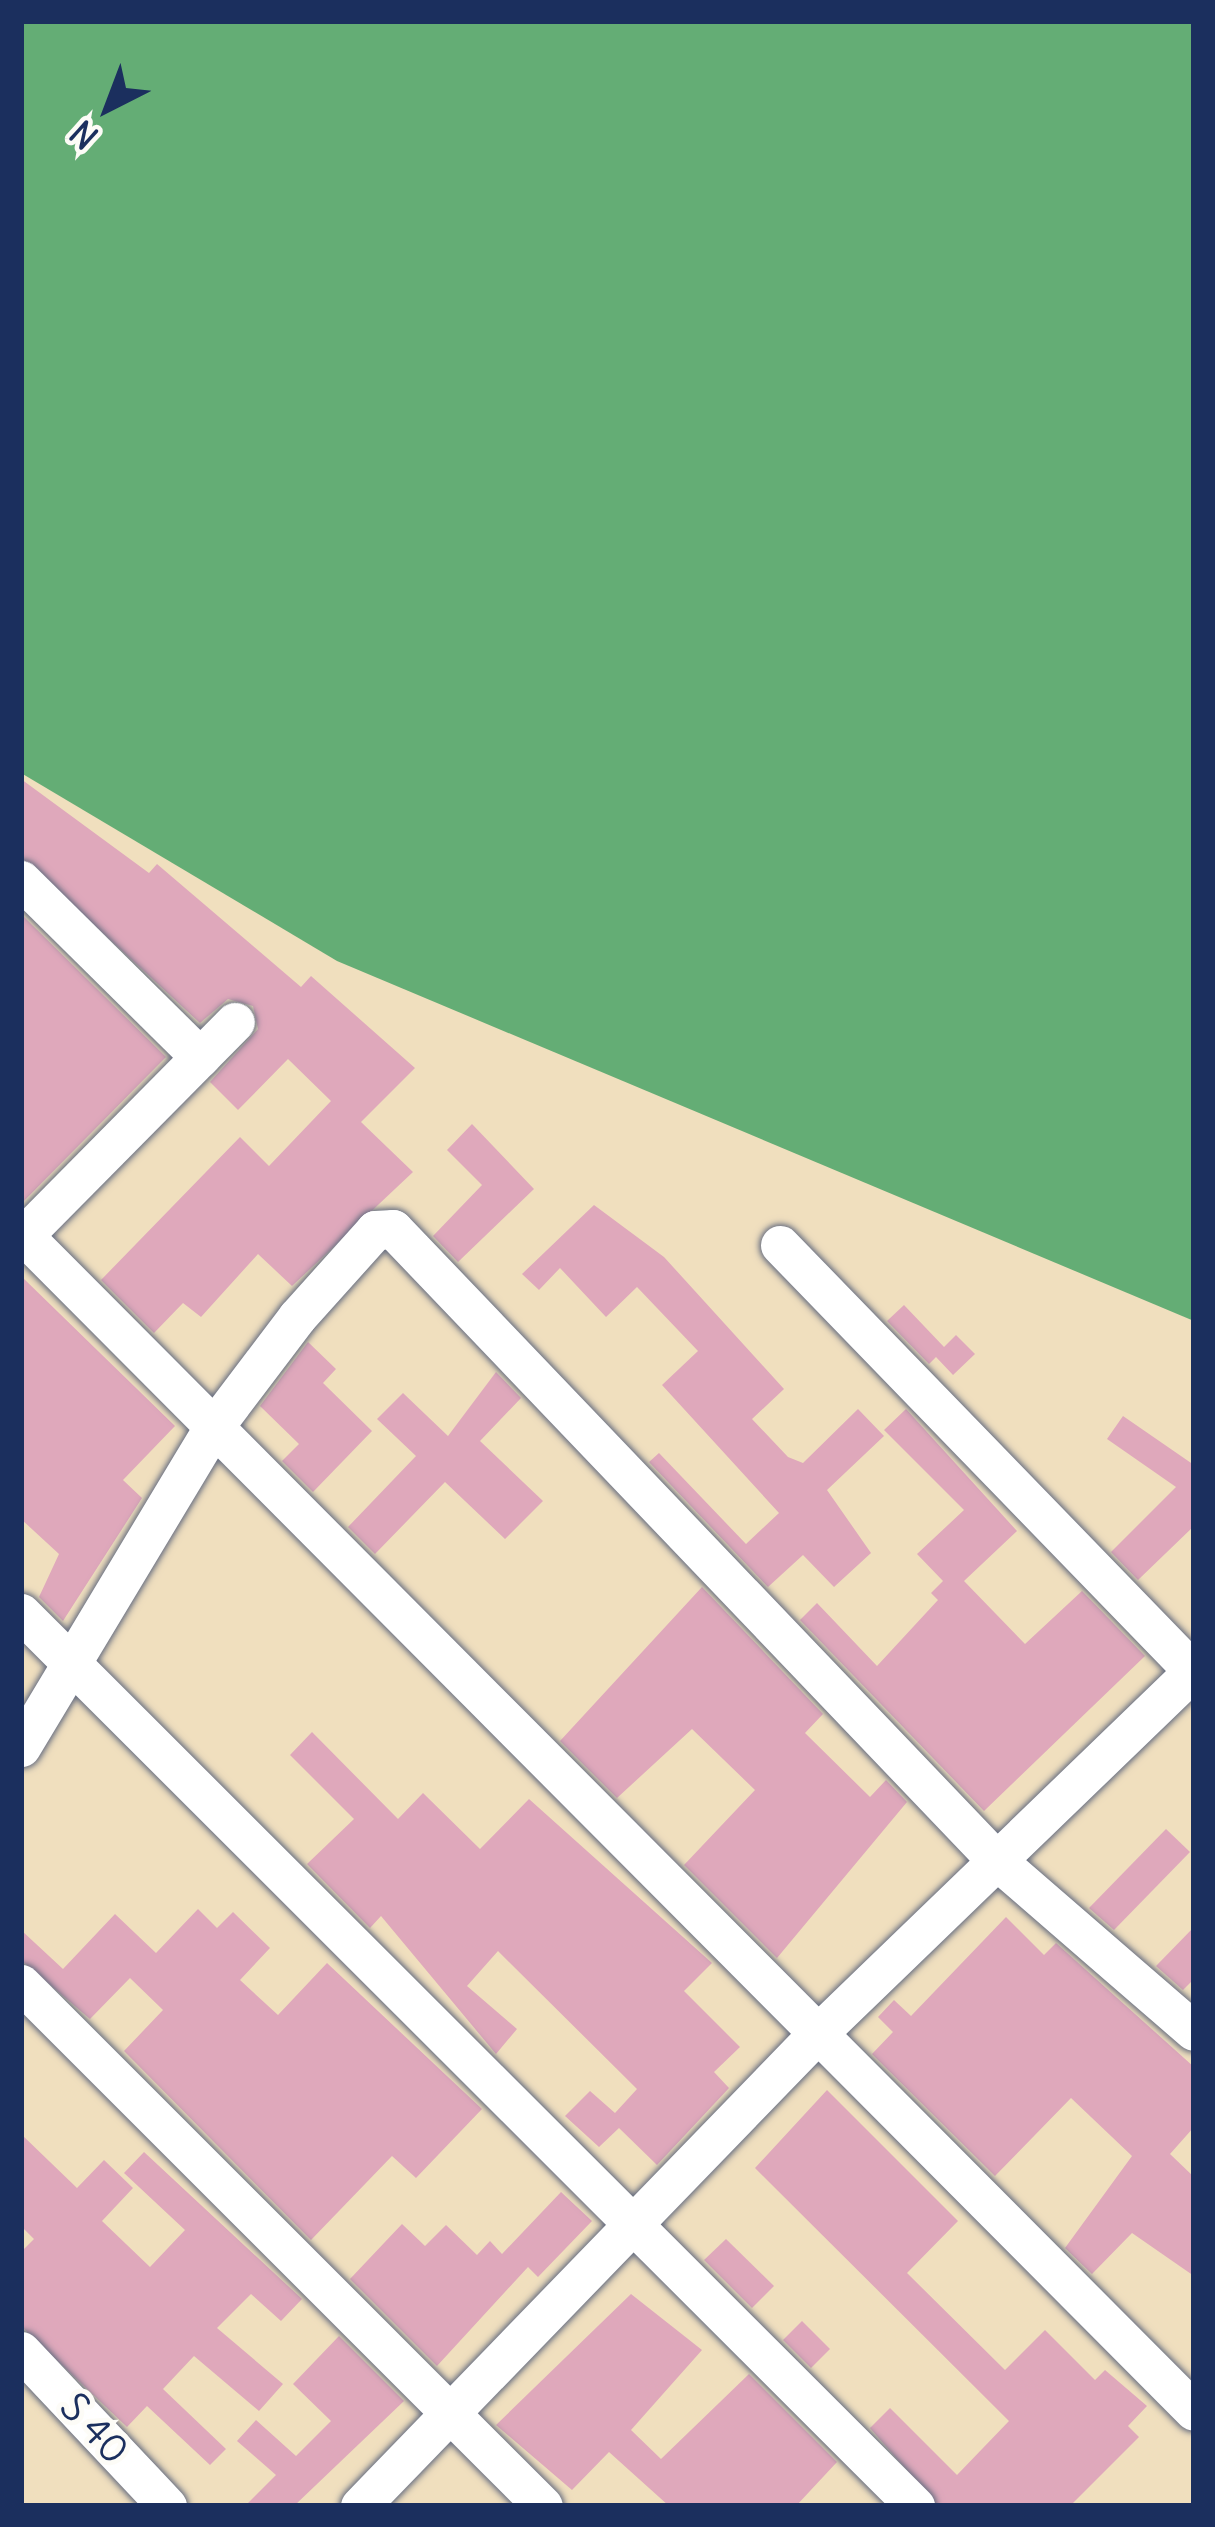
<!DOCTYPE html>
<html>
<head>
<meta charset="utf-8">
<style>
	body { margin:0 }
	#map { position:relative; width:1215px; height:2527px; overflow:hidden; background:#f0dfbe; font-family:Delius,sans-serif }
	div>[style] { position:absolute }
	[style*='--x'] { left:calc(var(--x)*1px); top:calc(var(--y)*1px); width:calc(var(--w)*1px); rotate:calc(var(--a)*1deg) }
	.forest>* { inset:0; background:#64ad75 }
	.building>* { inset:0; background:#dfa8bb }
	.roads { filter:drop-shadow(0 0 3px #666d80) drop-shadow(0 0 3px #666d80) }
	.minor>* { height:39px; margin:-19.5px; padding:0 19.5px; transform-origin:19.5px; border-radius:19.5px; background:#fff }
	span { translate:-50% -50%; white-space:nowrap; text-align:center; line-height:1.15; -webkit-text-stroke:10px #fdfcf7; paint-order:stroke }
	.street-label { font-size:39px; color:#1b2f5e }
	.frame { position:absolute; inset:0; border:24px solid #1b2f5e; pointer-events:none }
	.north { position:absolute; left:48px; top:48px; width:120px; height:120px; -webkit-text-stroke:9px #fdfcf7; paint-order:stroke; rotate:222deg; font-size:33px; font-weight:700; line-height:48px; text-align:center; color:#1b2f5e }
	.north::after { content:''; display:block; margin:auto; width:42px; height:54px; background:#1b2f5e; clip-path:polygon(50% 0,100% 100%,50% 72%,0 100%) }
</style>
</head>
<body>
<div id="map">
	<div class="forest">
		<div style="clip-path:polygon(21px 21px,1194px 21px,1194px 1321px,337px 961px,21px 773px)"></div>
	</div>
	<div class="building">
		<div style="clip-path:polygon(21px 779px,149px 873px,157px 864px,301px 987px,311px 976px,415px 1068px,361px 1122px,413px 1172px,292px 1286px,258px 1254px,201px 1317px,183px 1303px,154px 1333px,101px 1280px,240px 1137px,269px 1166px,331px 1101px,288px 1059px,238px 1110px,210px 1082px,258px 1029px,253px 1006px,228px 999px,200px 1023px,21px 857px)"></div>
		<div style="clip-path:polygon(21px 914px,166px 1057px,21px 1204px)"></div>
		<div style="clip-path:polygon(472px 1124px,534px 1189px,458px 1262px,433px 1236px,482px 1185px,447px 1150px)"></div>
		<div style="clip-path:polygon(594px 1205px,664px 1257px,784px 1389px,752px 1419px,788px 1457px,803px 1463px,858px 1409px,884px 1436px,827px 1490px,871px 1553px,834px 1587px,803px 1555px,768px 1587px,649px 1462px,659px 1453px,746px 1544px,779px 1513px,662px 1385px,698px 1351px,637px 1287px,606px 1317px,560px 1268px,539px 1290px,522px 1274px)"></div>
		<div style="clip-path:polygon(21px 1276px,175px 1426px,123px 1480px,142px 1498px,63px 1621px,39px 1597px,59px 1554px,21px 1519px)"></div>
		<div style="clip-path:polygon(904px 1305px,944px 1347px,956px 1335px,975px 1354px,953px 1375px,936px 1357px,929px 1364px,887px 1321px)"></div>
		<div style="clip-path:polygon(308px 1342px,336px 1369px,323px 1383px,372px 1431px,313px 1492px,282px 1461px,299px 1444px,260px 1406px)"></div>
		<div style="clip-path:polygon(496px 1372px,521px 1398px,480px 1441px,543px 1501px,505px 1539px,445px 1482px,375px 1554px,348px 1527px,416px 1456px,377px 1419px,403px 1393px,448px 1436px)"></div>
		<div style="clip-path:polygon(906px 1409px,1017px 1531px,964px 1581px,1025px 1644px,1082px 1591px,1145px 1656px,984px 1811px,800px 1620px,817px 1603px,877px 1666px,938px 1600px,931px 1593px,943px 1581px,917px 1554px,964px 1510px,884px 1430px)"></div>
		<div style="clip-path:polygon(1123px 1416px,1194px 1465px,1194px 1526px,1138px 1580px,1111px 1552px,1176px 1487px,1107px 1439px)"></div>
		<div style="clip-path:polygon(702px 1587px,823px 1714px,805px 1733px,870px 1797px,886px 1780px,907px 1802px,777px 1958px,684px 1865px,755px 1790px,692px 1729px,617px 1798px,560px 1741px)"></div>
		<div style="clip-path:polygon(312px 1732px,398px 1819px,423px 1793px,480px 1849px,529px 1799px,712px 1963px,684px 1991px,740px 2047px,714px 2072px,729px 2088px,657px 2165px,619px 2128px,599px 2147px,565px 2116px,590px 2091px,615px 2113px,637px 2089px,498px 1951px,467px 1986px,517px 2029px,496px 2054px,381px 1916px,370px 1928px,307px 1864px,354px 1819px,290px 1755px)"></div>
		<div style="clip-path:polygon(1166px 1829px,1190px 1852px,1114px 1930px,1089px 1908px)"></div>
		<div style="clip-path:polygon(198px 1909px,217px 1928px,233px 1912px,270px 1948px,240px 1980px,278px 2015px,327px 1963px,482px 2109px,416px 2178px,392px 2156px,311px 2240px,124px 2051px,163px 2010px,130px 1978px,90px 2019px,21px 1960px,21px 1930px,63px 1969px,115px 1914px,156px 1953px)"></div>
		<div style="clip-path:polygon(1006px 1917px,1044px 1955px,1056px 1943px,1194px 2067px,1194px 2127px,1170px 2154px,1194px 2177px,1194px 2276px,1132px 2233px,1092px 2274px,1065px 2248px,1132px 2156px,1071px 2098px,995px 2176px,872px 2054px,893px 2032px,878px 2017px,894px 2000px,911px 2016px)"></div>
		<div style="clip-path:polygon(1194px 1927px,1194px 1979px,1183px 1990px,1156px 1966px)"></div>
		<div style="clip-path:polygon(827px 2090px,958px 2221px,907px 2273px,1005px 2370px,1045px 2330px,1095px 2380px,1105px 2370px,1147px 2406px,1128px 2426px,1139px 2437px,1070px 2506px,938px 2506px,870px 2428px,890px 2408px,957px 2475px,1009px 2421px,755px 2168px)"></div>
		<div style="clip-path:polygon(21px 2134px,77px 2188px,104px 2160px,133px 2188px,102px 2221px,150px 2267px,185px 2230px,124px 2173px,144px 2152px,302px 2299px,281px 2321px,251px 2294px,217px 2328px,283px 2384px,259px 2411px,194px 2356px,163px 2389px,226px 2449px,210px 2465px,147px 2406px,127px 2427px,21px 2326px,21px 2252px,34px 2239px,21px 2226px)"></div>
		<div style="clip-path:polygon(561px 2192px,592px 2221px,538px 2277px,528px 2267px,437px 2366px,350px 2279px,402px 2224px,425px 2246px,446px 2225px,477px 2255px,490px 2241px,502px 2254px)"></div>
		<div style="clip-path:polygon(726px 2239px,774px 2286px,752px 2308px,704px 2260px)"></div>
		<div style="clip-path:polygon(631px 2294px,702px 2350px,631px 2430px,661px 2459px,749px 2374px,837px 2462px,796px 2506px,669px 2506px,609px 2452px,572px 2490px,496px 2425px)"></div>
		<div style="clip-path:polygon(802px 2321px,830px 2349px,811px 2368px,783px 2340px)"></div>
		<div style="clip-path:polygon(339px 2336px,404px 2401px,294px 2506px,245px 2506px,276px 2475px,237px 2441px,256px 2420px,296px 2456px,331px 2421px,293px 2384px)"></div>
	</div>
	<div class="roads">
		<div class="minor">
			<div style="--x:21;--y:880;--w:252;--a:44.7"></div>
			<div style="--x:21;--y:1233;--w:1662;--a:45.12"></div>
			<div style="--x:21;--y:1238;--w:304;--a:-45.3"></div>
			<div style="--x:780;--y:1245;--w:595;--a:45.89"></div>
			<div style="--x:21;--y:1613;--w:1264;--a:44.97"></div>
			<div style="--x:21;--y:1747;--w:367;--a:-59"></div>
			<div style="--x:210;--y:1432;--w:144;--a:-52.9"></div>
			<div style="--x:297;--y:1317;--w:117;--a:-48.1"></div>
			<div style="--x:375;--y:1230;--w:18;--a:-3"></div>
			<div style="--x:393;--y:1229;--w:870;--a:46.3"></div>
			<div style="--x:994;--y:1858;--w:264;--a:40.9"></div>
			<div style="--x:21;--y:1984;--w:738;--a:45"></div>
			<div style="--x:21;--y:2351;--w:213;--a:46.7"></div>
			<div style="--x:360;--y:2506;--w:653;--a:-45.93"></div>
			<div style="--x:814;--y:2037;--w:528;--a:-44"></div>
		</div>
	</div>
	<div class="street-label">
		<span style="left:94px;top:2429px;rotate:47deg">S 40</span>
	</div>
	<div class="frame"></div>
	<div class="north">N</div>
</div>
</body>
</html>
